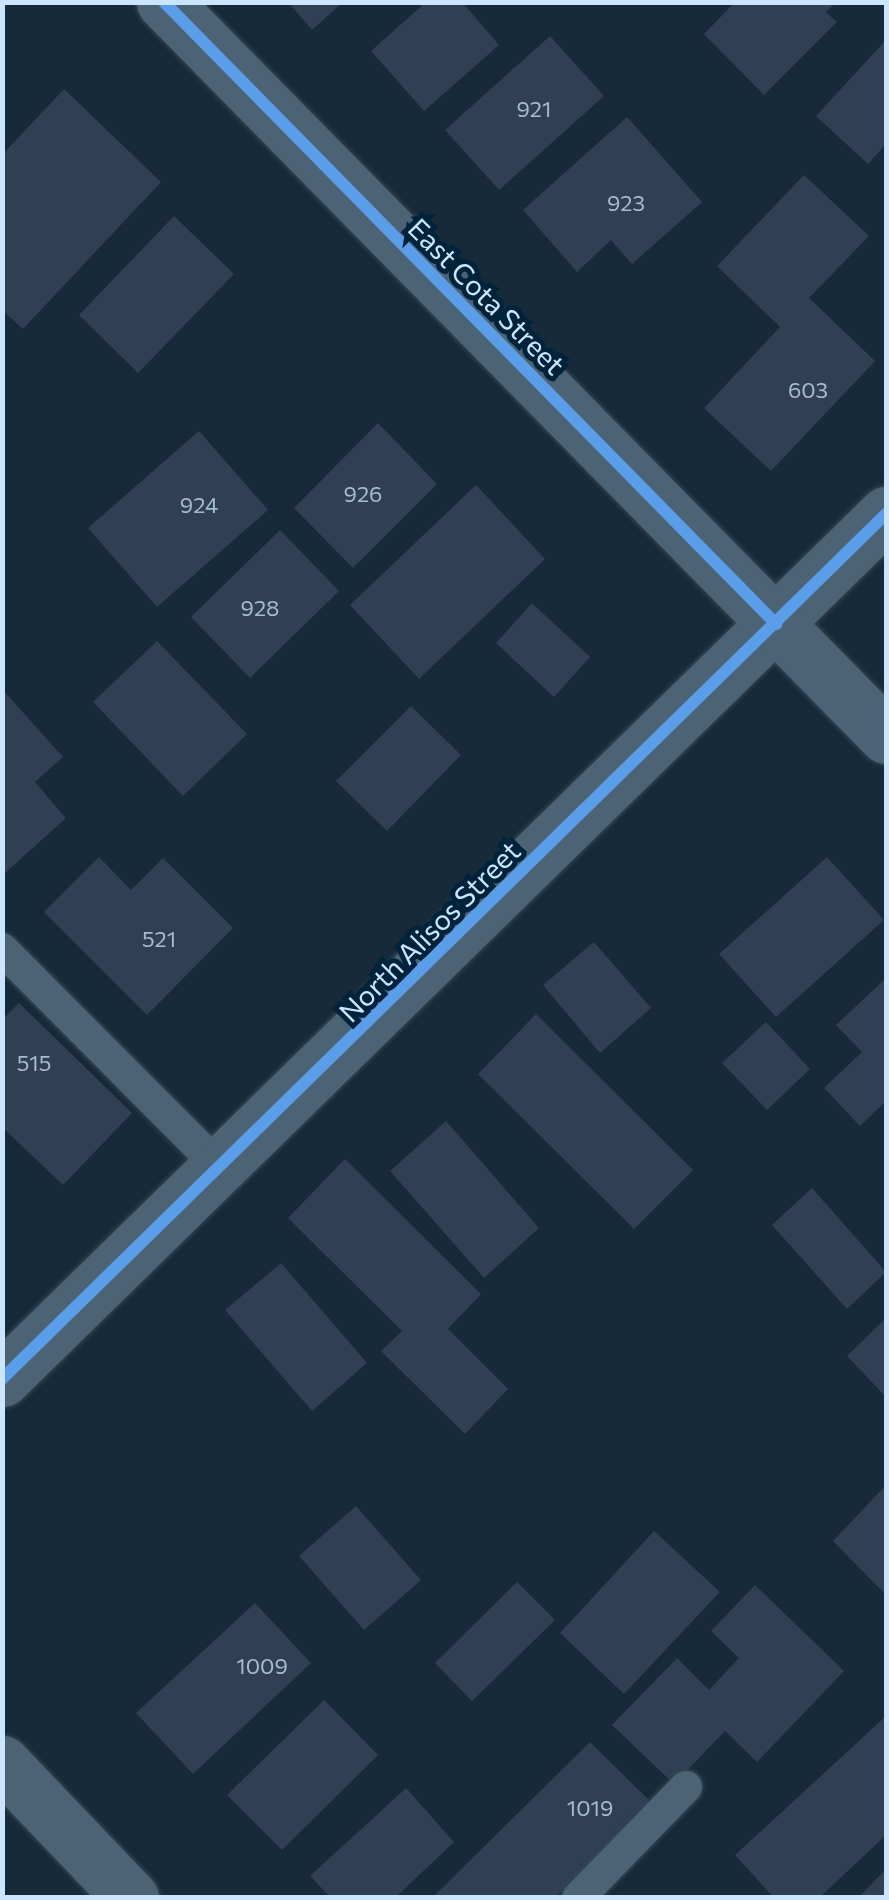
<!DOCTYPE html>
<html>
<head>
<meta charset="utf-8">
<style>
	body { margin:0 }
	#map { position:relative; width:889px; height:1900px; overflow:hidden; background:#162a39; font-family:Commissioner,sans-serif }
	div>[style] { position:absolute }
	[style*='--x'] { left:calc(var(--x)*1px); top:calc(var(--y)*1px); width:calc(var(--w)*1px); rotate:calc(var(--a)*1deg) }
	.building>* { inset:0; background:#313f54 }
	.roads { filter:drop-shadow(0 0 2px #364552) drop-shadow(0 0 2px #364552) }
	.service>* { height:32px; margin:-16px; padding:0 16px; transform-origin:16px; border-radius:16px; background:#4c6375 }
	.minor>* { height:55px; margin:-27.5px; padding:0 27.5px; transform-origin:27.5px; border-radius:27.5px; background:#4c6375 }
	.tertiary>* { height:55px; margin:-27.5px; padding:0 27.5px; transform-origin:27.5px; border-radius:27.5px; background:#4c6375 }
	.cycleway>* { height:12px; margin:-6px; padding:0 6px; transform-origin:6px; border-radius:6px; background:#5a9eea }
	span { translate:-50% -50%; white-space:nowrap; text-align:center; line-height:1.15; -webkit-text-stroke:10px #00233c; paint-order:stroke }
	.number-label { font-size:22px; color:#a4bcd2 }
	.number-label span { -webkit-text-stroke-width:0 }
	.street-label { font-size:28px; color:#cbe5fc }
	.frame { position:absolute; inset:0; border:5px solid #cbe5fc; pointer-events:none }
</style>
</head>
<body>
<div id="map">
	<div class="building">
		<div style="clip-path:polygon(288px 2px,343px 2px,312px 30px)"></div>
		<div style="clip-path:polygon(426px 2px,462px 2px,499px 45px,424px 111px,371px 51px)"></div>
		<div style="clip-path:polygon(735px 2px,836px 2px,826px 12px,837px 22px,764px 95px,704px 34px)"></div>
		<div style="clip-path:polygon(550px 36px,604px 96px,499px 190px,445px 130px)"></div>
		<div style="clip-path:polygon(886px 40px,886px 144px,868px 164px,816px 116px)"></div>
		<div style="clip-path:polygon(64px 89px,161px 182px,23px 329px,2px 310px,2px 155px)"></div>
		<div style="clip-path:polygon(627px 117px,702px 202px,632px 264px,611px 240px,577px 272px,523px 210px)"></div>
		<div style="clip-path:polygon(804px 175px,869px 236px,809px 298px,875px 361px,771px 471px,704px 408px,780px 327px,717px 266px)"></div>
		<div style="clip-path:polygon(174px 216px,234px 274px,138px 373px,79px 315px)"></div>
		<div style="clip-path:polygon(378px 423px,437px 484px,353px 568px,294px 508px)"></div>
		<div style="clip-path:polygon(199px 431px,268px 510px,157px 607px,88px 528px)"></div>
		<div style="clip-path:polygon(476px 485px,545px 559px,419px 679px,350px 605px)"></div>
		<div style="clip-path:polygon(280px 530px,339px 591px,250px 678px,191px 617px)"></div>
		<div style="clip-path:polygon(532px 603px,590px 657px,554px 697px,496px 643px)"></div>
		<div style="clip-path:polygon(157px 641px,247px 734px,183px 796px,93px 702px)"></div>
		<div style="clip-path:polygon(2px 689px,63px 757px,35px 782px,66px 818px,5px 873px)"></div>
		<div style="clip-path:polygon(411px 706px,461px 755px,387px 831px,336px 781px)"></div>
		<div style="clip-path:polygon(99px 857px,131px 890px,163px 858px,233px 928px,147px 1015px,44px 912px)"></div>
		<div style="clip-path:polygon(827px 857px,884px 920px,776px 1017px,719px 954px)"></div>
		<div style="clip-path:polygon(594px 942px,651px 1008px,600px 1053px,543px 985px)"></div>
		<div style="clip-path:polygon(886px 978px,886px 1101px,860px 1126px,824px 1088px,862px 1052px,836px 1025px)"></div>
		<div style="clip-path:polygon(19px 1003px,132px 1113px,63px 1185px,2px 1127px,2px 1020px)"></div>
		<div style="clip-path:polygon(536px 1014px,693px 1170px,634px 1229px,478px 1074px)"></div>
		<div style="clip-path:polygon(766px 1022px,810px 1069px,767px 1110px,722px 1063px)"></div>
		<div style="clip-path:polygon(446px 1121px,539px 1228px,484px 1278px,390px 1171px)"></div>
		<div style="clip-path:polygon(345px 1159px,481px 1294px,448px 1329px,508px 1389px,465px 1434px,381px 1351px,402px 1331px,288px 1218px)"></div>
		<div style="clip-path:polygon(812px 1188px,886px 1272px,847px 1309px,772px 1225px)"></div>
		<div style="clip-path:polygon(281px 1263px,367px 1363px,312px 1411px,225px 1310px)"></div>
		<div style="clip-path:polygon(886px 1318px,886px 1397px,847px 1356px)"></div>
		<div style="clip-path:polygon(886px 1485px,886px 1595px,833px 1541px)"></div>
		<div style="clip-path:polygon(356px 1506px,421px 1580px,364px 1630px,299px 1556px)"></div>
		<div style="clip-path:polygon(654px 1531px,720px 1592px,624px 1694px,560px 1633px)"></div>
		<div style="clip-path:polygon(517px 1582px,555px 1620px,472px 1701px,435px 1663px)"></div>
		<div style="clip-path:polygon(755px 1585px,844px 1671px,757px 1762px,725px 1731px,674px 1784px,612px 1725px,677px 1658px,709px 1690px,739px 1658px,711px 1631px)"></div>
		<div style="clip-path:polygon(255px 1603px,311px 1663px,193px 1774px,136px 1713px)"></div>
		<div style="clip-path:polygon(324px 1700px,378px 1755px,282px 1850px,227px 1795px)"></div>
		<div style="clip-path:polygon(886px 1716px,886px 1835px,819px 1898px,774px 1898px,735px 1855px)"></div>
		<div style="clip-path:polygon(590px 1742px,650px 1801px,555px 1898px,432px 1898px)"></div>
		<div style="clip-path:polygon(406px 1788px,454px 1842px,395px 1898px,331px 1898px,310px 1876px)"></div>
		<div style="clip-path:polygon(886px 1869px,886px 1898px,858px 1898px)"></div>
	</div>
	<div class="roads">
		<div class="service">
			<div style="--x:2;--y:949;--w:312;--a:45.1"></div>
			<div style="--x:578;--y:1898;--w:155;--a:-45.8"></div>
		</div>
		<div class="minor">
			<div style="--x:2;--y:1379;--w:1237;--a:-44.38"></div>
			<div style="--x:2;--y:1763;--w:187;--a:46.3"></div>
		</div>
		<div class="tertiary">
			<div style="--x:164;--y:2;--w:1030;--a:45.47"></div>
		</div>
	</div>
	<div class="cycleway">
		<div style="--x:164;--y:2;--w:873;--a:45.46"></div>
		<div style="--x:2;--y:1379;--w:1237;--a:-44.38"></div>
	</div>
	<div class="number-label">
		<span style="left:534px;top:109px">921</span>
		<span style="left:626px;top:203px">923</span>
		<span style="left:808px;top:390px">603</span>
		<span style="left:363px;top:494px">926</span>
		<span style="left:199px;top:505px">924</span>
		<span style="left:260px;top:608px">928</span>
		<span style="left:159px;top:939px">521</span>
		<span style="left:34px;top:1063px">515</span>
		<span style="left:262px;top:1666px">1009</span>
		<span style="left:590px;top:1808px">1019</span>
	</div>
	<div class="street-label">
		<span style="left:487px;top:296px;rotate:45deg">East Cota Street</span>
		<span style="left:429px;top:931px;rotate:-45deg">North Alisos Street</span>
	</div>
	<div class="frame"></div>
</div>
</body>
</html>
